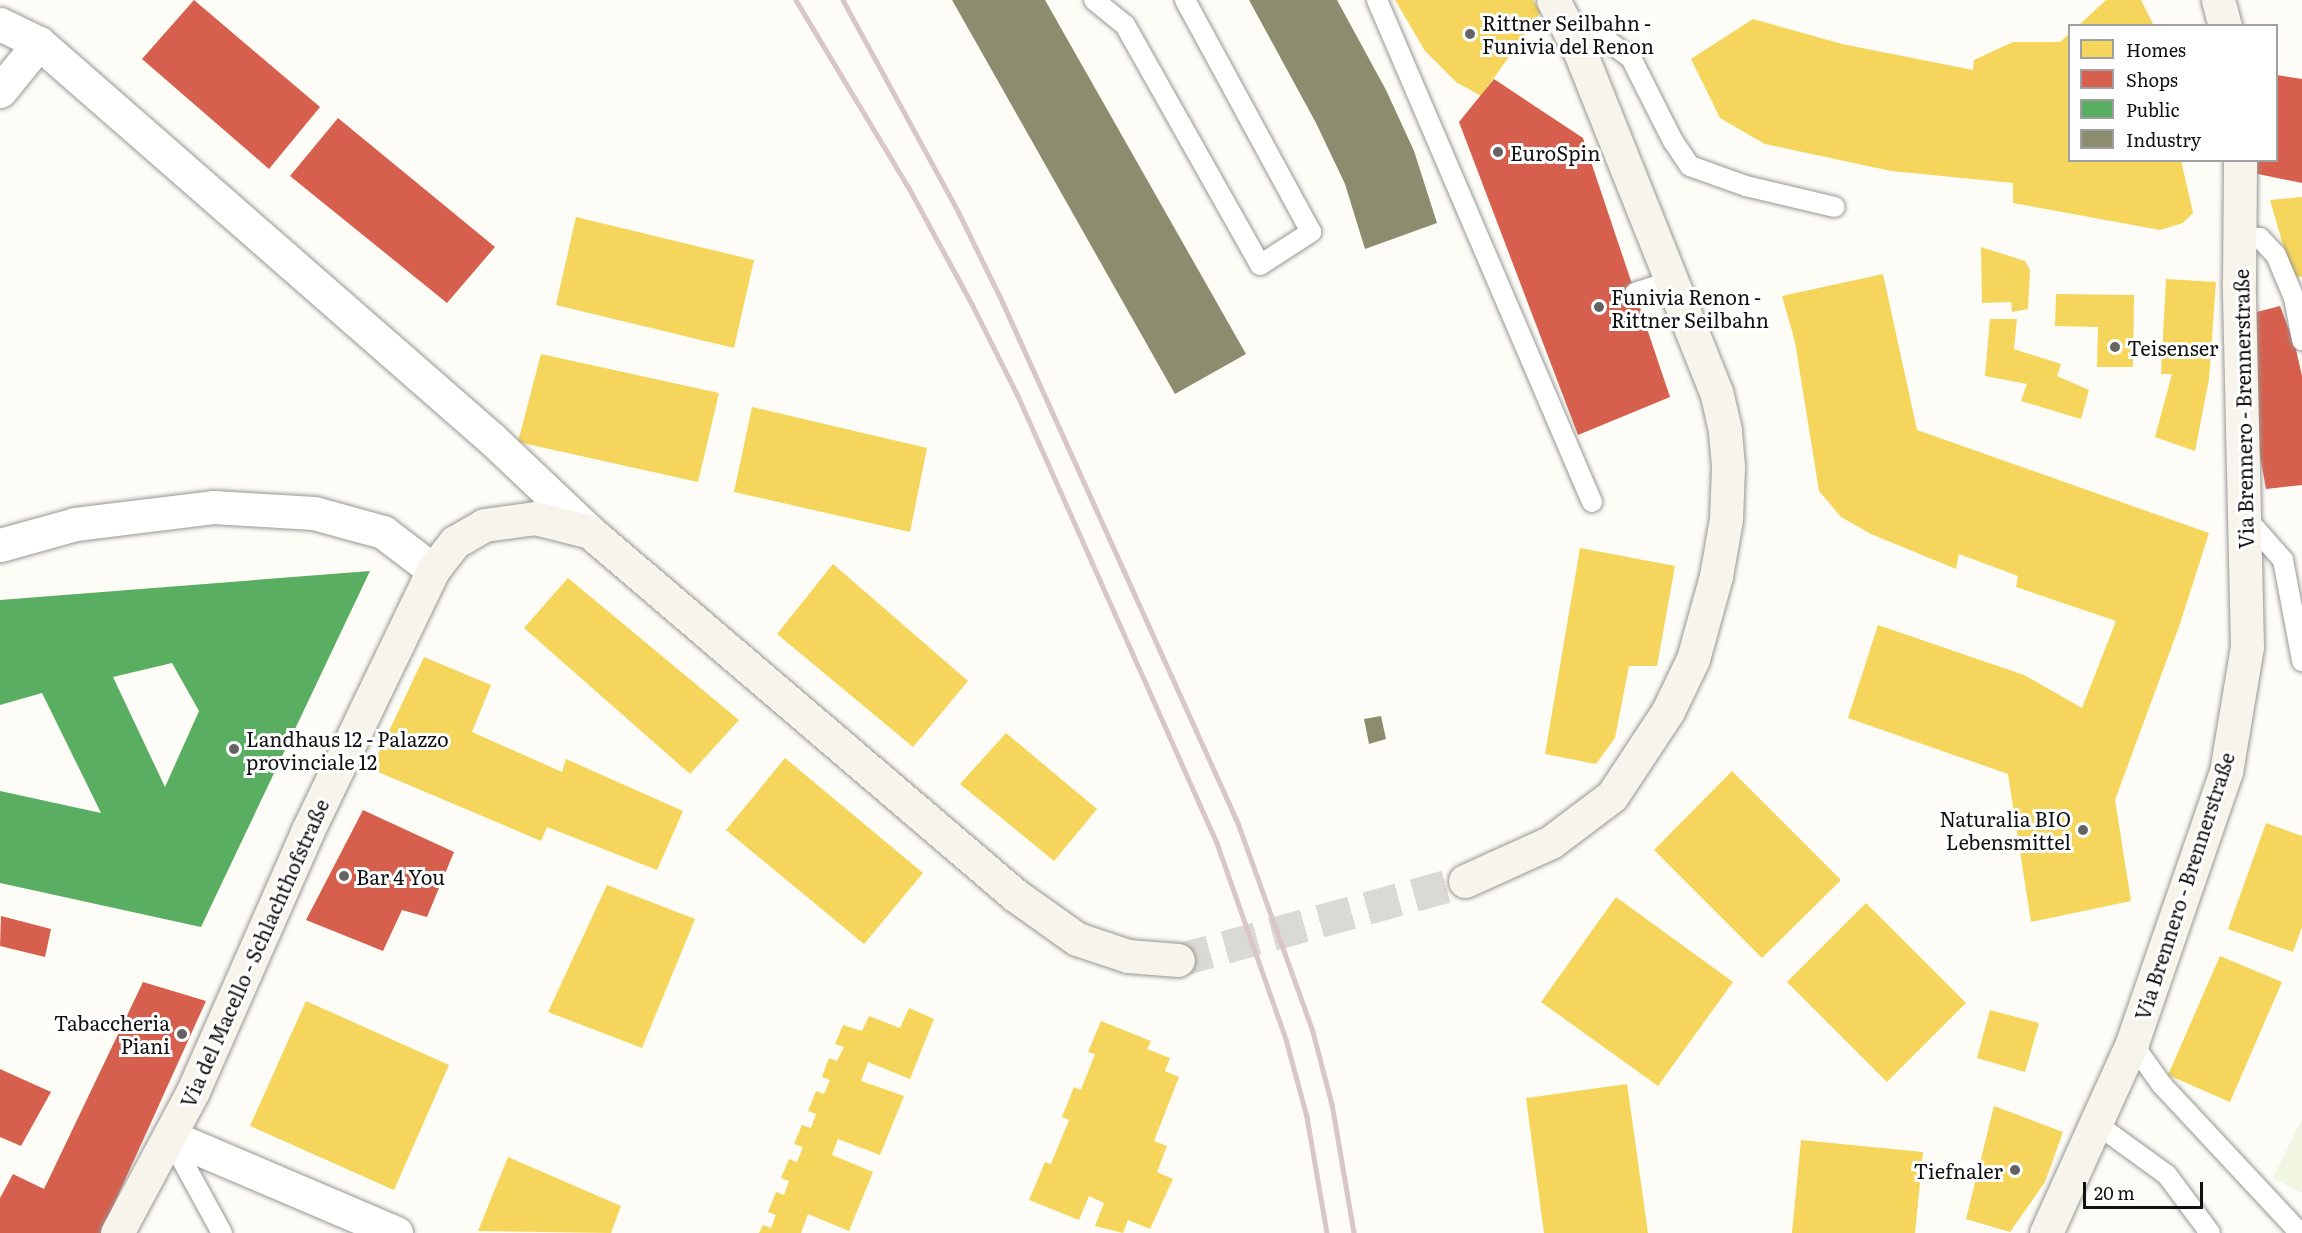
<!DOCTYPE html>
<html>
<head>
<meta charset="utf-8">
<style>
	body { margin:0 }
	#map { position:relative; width:2302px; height:1233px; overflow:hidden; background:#fdfcf7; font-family:Literata,serif }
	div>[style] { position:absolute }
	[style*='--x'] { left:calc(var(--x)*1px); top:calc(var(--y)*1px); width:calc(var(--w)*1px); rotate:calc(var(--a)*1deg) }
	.pitch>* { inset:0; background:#f0f6e1 }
	.homes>* { inset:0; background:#f6d55c }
	.shops>* { inset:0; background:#d6604d }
	.public>* { inset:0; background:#5aae61 }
	.industry>* { inset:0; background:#8c8c6e }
	.secondary-tunnel>* { height:33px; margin-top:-16.5px; transform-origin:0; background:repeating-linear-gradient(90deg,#dad9d4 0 33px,transparent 0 49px) }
	.roads { filter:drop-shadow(0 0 2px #979795) drop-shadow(0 0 2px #979795) }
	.lane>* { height:20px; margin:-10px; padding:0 10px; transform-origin:10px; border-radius:10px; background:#fffffe }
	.street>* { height:33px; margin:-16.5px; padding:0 16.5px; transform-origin:16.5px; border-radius:16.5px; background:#fffffe }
	.secondary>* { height:33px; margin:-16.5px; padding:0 16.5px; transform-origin:16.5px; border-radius:16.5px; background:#f6f4eb }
	.rail>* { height:4.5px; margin:-2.25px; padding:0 2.25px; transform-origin:2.25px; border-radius:2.25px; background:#d9c6c7 }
	.dots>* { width:16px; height:16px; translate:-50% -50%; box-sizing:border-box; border:3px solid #fff; border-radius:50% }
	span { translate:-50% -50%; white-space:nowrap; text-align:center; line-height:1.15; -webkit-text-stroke:6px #fff; paint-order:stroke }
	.poi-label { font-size:20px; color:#111 }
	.left { translate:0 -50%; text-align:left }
	.right { translate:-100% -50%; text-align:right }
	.street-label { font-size:20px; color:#111 }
	.legend { position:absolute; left:2068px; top:24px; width:210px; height:138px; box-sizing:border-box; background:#fff; border:2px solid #a0a0a0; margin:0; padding:8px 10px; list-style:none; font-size:18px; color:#111 }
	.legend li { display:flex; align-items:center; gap:12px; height:30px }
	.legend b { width:30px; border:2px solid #a0a0a0 }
	.scale { position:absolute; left:2083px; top:1182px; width:120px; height:27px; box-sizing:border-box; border:3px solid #111; border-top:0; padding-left:8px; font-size:18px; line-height:21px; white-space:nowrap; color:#111; -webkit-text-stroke:4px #fff; paint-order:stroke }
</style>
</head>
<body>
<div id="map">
	<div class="pitch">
		<div style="clip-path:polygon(2302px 1119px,2302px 1193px,2273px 1178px)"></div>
	</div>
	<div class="homes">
		<div style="clip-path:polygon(1395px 0,1533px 0,1541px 12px,1481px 96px,1456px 82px,1425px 51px)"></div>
		<div style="clip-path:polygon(2106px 0,2141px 0,2154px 26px,2078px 26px)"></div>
		<div style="clip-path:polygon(1753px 19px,1842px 44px,1973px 70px,1974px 60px,2013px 42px,2060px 42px,2070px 33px,2070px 160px,2181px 160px,2193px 213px,2183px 223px,2160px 230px,2013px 203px,2013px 183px,1891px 171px,1765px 144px,1720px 118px,1691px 59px)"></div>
		<div style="clip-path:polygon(2302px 197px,2302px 277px,2292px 276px,2270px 200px)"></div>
		<div style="clip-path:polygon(576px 217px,754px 260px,734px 348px,556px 305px)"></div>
		<div style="clip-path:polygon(1981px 247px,2025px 261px,2030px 270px,2028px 309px,2012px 312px,2011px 302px,1982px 303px)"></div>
		<div style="clip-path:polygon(1883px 274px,1917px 430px,2209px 533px,2180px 624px,2115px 800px,2131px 901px,2031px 922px,2008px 774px,1848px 718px,1878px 625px,2024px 675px,2082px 708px,2116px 621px,2016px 587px,2018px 576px,1959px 554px,1956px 569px,1871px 534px,1841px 517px,1819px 491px,1795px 342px,1782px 296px)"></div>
		<div style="clip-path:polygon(2166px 279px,2216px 282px,2209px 379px,2195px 451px,2155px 437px,2172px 374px,2161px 374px)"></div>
		<div style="clip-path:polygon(2056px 294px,2134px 295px,2133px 367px,2097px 367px,2098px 327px,2055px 326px)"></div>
		<div style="clip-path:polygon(1990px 319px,2017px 319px,2014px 349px,2061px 364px,2057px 376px,2089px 390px,2081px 419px,2021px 401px,2027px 384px,1985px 376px)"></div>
		<div style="clip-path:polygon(541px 354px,719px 393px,698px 482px,518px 442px)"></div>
		<div style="clip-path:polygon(752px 407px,927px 448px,910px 532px,734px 492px)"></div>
		<div style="clip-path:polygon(1580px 548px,1675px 566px,1657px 666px,1629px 666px,1615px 738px,1596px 764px,1545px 754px)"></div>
		<div style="clip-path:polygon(833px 564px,968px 681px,913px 747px,777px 634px)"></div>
		<div style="clip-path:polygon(568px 578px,739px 720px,690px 774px,524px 628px)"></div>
		<div style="clip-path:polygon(424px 657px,491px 685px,472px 732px,562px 772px,566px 759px,683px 811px,657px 870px,547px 827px,541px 841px,371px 769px)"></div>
		<div style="clip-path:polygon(1006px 733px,1097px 809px,1054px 861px,960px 784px)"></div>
		<div style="clip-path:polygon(785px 758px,923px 873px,864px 944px,726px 830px)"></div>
		<div style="clip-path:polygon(1732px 771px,1841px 880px,1762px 958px,1654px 850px)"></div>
		<div style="clip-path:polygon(2266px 823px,2302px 836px,2302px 927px,2293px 952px,2228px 929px)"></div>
		<div style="clip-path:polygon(607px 885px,695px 919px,642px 1048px,548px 1012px)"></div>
		<div style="clip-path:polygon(1616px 897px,1733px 982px,1658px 1086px,1541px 1002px)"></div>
		<div style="clip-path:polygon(1866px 903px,1966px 1003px,1887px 1082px,1787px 982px)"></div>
		<div style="clip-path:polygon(2220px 956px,2282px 982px,2230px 1102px,2168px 1075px)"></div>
		<div style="clip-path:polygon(306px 1001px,449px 1065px,394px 1190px,250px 1126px)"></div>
		<div style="clip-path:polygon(909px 1008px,934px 1019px,910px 1079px,868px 1062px,861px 1081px,904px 1096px,880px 1155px,838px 1139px,832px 1155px,873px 1172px,849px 1231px,808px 1214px,801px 1233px,759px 1233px,763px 1225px,771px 1228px,776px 1215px,768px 1212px,776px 1192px,784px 1195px,789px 1181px,781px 1178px,789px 1159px,797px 1162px,803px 1147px,794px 1144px,802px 1125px,811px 1128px,816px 1114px,808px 1111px,816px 1091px,824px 1094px,830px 1080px,822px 1077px,829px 1058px,837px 1061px,844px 1047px,835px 1044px,843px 1025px,862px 1031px,869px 1016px,900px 1028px)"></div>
		<div style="clip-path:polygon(1990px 1010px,2039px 1023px,2025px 1072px,1977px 1058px)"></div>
		<div style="clip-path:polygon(1101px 1021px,1151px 1041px,1147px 1049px,1170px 1058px,1165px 1071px,1179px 1077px,1154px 1141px,1167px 1146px,1157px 1172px,1173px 1179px,1150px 1229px,1128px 1220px,1123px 1233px,1095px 1226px,1104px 1203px,1089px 1196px,1079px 1220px,1029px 1200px,1045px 1162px,1051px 1164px,1069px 1120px,1062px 1117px,1074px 1087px,1081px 1090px,1095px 1054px,1088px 1052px)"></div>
		<div style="clip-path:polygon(1627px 1084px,1648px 1233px,1544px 1233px,1526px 1098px)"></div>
		<div style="clip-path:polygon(1994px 1106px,2063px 1132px,2045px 1182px,2010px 1232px,1966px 1219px)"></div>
		<div style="clip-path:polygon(1801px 1140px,1923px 1152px,1915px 1233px,1792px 1233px)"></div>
		<div style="clip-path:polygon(508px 1157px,621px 1206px,611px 1233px,478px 1231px)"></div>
	</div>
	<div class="shops">
		<div style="clip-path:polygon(194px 0,320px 107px,269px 169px,142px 59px)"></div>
		<div style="clip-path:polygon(2276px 75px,2302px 79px,2302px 183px,2253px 173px,2255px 160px,2276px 160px)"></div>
		<div style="clip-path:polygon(1494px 79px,1583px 138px,1670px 397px,1578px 435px,1459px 122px)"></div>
		<div style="clip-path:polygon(338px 118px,495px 247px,447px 303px,290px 176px)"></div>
		<div style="clip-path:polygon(2280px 306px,2295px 345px,2302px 376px,2302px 485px,2266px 489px,2253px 418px,2253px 313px)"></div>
		<div style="clip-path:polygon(363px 810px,454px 852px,427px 917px,402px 910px,383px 951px,306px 920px)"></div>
		<div style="clip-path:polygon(1px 916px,51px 929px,45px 957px,0 946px)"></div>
		<div style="clip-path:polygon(143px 982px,206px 1001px,101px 1233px,0 1233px,0 1198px,13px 1174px,44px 1189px)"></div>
		<div style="clip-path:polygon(0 1069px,51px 1092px,21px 1146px,0 1137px)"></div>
	</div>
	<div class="public">
		<div style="clip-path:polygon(evenodd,370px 571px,201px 927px,0 883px,0 791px,101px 813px,42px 693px,0 705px,0 600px,370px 571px,172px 663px,199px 711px,165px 787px,113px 677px,172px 663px)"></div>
	</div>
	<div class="industry">
		<div style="clip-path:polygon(952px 0,1045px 0,1246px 354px,1175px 394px)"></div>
		<div style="clip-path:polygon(1249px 0,1337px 0,1386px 90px,1414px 151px,1437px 223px,1365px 249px,1345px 184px,1316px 123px)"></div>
		<div style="clip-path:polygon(1381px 716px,1386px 739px,1369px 744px,1364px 719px)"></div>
	</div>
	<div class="secondary-tunnel">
		<div style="--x:1178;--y:960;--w:298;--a:-15.4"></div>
	</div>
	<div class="roads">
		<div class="lane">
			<div style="--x:1094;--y:0;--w:40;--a:39"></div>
			<div style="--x:1125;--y:25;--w:275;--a:60.6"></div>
			<div style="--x:1260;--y:265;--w:61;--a:-32.9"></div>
			<div style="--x:1311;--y:232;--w:264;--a:-118.5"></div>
			<div style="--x:1377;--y:0;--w:546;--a:66.82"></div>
			<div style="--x:1579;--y:50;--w:28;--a:-23"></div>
			<div style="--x:1605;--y:39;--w:32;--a:36"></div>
			<div style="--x:1631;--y:58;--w:93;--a:63.2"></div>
			<div style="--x:1673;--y:141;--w:30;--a:56"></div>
			<div style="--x:1690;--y:166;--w:59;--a:19.7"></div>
			<div style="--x:1746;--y:186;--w:91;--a:13.3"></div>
			<div style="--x:2240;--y:236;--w:20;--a:6"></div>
			<div style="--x:2260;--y:238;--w:23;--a:47"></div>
			<div style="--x:2276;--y:255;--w:47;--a:67.3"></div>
			<div style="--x:2294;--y:298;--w:43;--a:79.2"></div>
			<div style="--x:1635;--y:293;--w:40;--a:-18"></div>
			<div style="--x:2247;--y:519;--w:55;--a:48.7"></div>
			<div style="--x:2283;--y:560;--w:103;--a:79.3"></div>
			<div style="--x:2132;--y:1043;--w:52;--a:54.5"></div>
			<div style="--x:2162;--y:1085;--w:202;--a:47"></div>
			<div style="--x:2094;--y:1122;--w:90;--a:36"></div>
			<div style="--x:2167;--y:1175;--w:72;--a:53.4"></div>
			<div style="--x:170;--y:1138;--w:108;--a:61.3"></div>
		</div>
		<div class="street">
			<div style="--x:0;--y:24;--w:43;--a:26"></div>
			<div style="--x:39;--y:43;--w:602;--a:41.16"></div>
			<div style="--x:492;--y:439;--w:135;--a:43.5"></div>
			<div style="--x:0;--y:91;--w:62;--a:-50.9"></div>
			<div style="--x:0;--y:545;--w:78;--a:-15.6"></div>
			<div style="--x:75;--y:524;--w:139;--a:-7"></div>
			<div style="--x:213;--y:507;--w:101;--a:3.4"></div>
			<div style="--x:314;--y:513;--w:72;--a:15.4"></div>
			<div style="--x:383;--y:532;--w:63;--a:37.2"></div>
			<div style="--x:169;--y:1136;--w:247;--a:23.1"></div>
		</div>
		<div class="secondary">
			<div style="--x:2218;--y:0;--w:27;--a:75"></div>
			<div style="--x:1465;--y:881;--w:94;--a:-24.4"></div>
			<div style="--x:1551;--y:842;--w:76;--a:-37"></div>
			<div style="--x:1612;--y:796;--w:102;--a:-56.6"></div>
			<div style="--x:1668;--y:711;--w:58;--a:-64.3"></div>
			<div style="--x:1693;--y:659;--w:86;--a:-74.5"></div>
			<div style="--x:1716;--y:576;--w:58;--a:-80"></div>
			<div style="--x:1726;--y:519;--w:53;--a:-87.8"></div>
			<div style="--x:1728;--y:466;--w:36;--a:-95"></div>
			<div style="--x:1725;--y:430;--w:39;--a:-103"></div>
			<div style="--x:1716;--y:392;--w:368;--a:-111.8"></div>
			<div style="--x:1579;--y:50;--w:56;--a:-117.5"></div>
			<div style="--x:117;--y:1233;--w:161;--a:-61.8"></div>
			<div style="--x:193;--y:1091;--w:283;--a:-66.2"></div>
			<div style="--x:307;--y:832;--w:291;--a:-64.3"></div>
			<div style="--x:433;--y:570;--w:36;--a:-52"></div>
			<div style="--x:455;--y:542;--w:34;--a:-30"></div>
			<div style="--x:484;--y:525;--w:51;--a:-7.8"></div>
			<div style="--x:535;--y:518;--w:57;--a:14.3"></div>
			<div style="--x:590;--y:532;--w:559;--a:40.5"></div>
			<div style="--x:1015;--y:895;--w:76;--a:35.4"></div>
			<div style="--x:1077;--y:939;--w:54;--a:18.4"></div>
			<div style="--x:1128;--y:956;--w:50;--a:4.6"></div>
			<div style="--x:2046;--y:1233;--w:209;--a:-65.6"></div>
			<div style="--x:2132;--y:1043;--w:287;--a:-70.9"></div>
			<div style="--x:2226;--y:772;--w:127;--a:-80.5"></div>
			<div style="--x:2247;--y:647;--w:366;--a:-91.3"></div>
			<div style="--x:2239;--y:281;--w:121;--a:-89.5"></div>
		</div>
	</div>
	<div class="rail">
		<div style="--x:796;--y:0;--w:219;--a:59"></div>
		<div style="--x:909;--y:188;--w:132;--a:61.5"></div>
		<div style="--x:972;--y:304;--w:103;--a:63.4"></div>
		<div style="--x:1018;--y:396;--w:489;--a:66"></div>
		<div style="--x:1217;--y:843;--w:208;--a:70.6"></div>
		<div style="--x:1286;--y:1039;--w:81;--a:74.9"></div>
		<div style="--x:1307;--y:1117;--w:118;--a:80.2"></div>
		<div style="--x:843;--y:0;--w:243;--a:61.4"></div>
		<div style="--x:959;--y:213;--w:100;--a:63.9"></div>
		<div style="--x:1003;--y:303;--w:571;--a:65.68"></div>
		<div style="--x:1238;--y:823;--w:218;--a:70.2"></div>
		<div style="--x:1312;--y:1028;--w:79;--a:75.3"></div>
		<div style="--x:1332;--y:1104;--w:131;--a:80.3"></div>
	</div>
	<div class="dots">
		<div style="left:1470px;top:34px;background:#646362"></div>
		<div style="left:1498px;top:152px;background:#646362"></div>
		<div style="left:1599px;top:307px;background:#646362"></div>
		<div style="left:2115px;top:347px;background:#646362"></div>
		<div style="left:234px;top:749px;background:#646362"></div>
		<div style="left:2083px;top:830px;background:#646362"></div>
		<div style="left:344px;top:876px;background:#646362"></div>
		<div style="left:182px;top:1034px;background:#646362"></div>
		<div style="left:2015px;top:1170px;background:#646362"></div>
	</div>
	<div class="poi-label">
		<span class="left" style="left:1482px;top:34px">Rittner Seilbahn -<br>Funivia del Renon</span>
		<span class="left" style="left:1510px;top:152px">EuroSpin</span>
		<span class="left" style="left:1611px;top:308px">Funivia Renon -<br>Rittner Seilbahn</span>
		<span class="left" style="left:2127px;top:347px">Teisenser</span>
		<span class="left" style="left:246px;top:750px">Landhaus 12 - Palazzo<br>provinciale 12</span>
		<span class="right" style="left:2071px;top:830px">Naturalia BIO<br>Lebensmittel</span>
		<span class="left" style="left:356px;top:876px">Bar 4 You</span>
		<span class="right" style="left:170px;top:1034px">Tabaccheria<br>Piani</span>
		<span class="right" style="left:2003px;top:1170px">Tiefnaler</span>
	</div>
	<div class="street-label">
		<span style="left:2243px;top:409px;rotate:-91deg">Via Brennero - Brennerstraße</span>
		<span style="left:2184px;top:886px;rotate:-72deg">Via Brennero - Brennerstraße</span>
		<span style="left:254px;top:953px;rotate:-66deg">Via del Macello - Schlachthofstraße</span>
	</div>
	<ul class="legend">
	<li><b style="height:16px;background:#f6d55c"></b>Homes</li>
	<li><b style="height:16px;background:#d6604d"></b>Shops</li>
	<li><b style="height:16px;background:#5aae61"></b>Public</li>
	<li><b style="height:16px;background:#8c8c6e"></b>Industry</li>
	</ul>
	<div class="scale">20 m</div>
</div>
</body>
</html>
